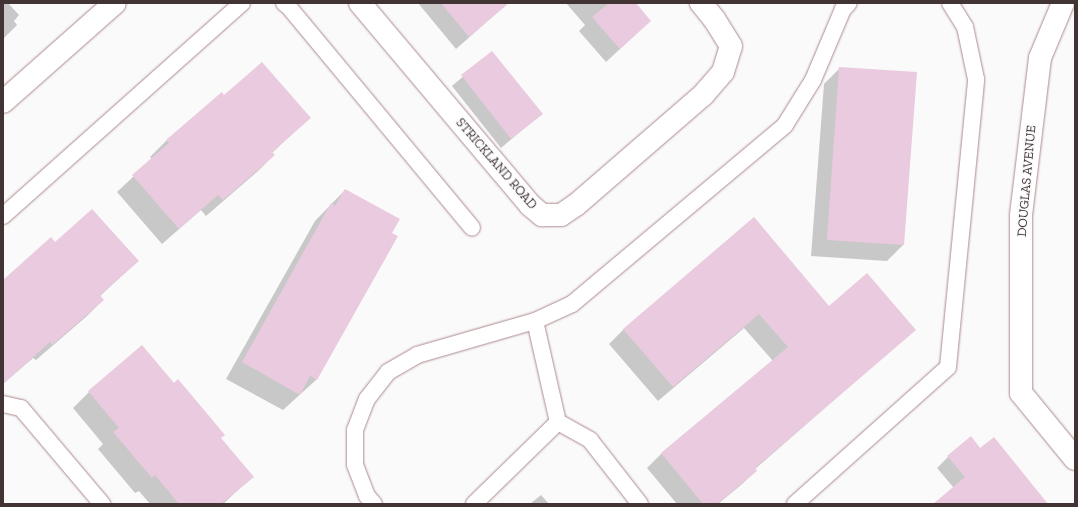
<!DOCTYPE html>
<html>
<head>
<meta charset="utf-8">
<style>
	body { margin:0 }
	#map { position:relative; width:1078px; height:507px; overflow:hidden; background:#fafafa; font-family:"Zilla Slab",serif }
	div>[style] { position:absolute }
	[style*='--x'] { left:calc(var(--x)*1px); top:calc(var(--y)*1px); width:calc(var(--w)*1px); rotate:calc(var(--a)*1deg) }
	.shadow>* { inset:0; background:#0003 }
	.building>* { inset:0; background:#eacade }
	.roads { filter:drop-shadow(0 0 1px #ad898d) drop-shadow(0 0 1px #ad898d) }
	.service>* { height:16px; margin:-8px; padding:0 8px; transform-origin:8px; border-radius:8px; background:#fff }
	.minor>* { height:22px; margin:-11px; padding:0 11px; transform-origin:11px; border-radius:11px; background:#fff }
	span { translate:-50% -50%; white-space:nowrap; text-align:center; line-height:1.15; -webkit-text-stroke:3px #fafafa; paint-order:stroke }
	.street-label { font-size:13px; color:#423334 }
	.frame { position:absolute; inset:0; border:4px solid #423334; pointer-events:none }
</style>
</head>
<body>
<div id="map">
	<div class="shadow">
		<div style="clip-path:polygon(3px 3px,8px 3px,19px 15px,14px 21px,17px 25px,3px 39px)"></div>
		<div style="clip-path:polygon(418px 3px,508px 3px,456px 49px)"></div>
		<div style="clip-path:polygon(566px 3px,634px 3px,650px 21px,606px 62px,579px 31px,585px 25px)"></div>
		<div style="clip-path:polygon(492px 52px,541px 114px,501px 148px,452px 86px)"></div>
		<div style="clip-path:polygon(840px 68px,903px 245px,887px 261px,811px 256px,824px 84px)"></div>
		<div style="clip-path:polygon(221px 93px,224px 96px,309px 118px,272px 153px,274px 155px,258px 171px,206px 216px,201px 210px,162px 244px,117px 192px,152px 159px,150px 157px,166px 141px)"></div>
		<div style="clip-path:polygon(345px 190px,391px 233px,397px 237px,316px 380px,283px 410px,226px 379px,315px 221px)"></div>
		<div style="clip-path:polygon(754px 219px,829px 307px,914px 330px,755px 469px,756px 471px,741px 485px,718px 504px,677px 504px,647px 468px,661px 454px,773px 361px,744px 328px,658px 401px,609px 344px,623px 330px)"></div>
		<div style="clip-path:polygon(55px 243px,138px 261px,100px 296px,103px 300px,87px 316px,36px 360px,33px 358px,3px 384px,3px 281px)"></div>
		<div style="clip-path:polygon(174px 385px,252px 477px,223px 504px,150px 504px,139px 491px,135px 493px,98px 449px,103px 444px,73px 408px,89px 392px)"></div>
		<div style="clip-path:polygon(980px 449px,1042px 504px,935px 504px,954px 488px,937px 468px,948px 457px)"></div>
		<div style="clip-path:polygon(541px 495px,549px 504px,530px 504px)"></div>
	</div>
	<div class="building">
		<div style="clip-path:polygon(441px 3px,509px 3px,469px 37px)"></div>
		<div style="clip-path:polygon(609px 3px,636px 3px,651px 21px,620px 49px,592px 17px)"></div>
		<div style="clip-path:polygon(492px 51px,543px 114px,511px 139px,461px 75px)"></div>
		<div style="clip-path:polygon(262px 62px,311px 118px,272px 152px,275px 155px,223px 200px,218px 195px,179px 229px,132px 175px,169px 143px,166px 140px,222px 92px,224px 95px)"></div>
		<div style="clip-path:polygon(839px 67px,917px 72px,904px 245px,827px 240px)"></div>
		<div style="clip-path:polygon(345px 189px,400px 219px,392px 233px,398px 236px,317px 380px,310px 376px,300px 395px,242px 362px,331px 203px,335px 206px)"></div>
		<div style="clip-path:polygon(92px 209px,139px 261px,100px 295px,104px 300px,52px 345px,50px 342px,3px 384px,3px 280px,51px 237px,55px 242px)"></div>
		<div style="clip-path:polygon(754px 217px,829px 306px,867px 273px,916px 330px,755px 468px,757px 471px,717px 504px,703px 504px,661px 453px,788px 347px,759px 314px,673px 387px,623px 329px)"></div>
		<div style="clip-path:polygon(142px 345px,174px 383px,178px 379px,225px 435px,221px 438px,254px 477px,221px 504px,179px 504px,155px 475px,152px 478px,113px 432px,119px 428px,88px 391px)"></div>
		<div style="clip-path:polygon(971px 436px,980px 448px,994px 437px,1048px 504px,933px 504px,965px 477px,947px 456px)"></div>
	</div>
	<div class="roads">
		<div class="service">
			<div style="--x:284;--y:3;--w:5;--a:37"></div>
			<div style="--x:288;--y:6;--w:288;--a:50.3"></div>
			<div style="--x:3;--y:216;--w:320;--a:-41.7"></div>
			<div style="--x:535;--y:321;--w:104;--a:77.2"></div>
			<div style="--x:3;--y:404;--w:18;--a:13"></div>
			<div style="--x:21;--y:408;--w:126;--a:49.8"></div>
			<div style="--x:374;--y:504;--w:11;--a:-131"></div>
			<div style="--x:367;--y:496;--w:34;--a:-111"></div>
			<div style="--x:355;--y:464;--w:34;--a:-90"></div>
			<div style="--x:355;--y:430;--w:33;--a:-69"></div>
			<div style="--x:367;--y:399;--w:34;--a:-52"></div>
			<div style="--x:388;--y:372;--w:34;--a:-30"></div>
			<div style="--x:417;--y:355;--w:123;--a:-16.1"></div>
			<div style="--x:535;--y:321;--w:41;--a:-24.7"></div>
			<div style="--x:572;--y:304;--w:278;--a:-40"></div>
			<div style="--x:785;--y:125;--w:53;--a:-58.1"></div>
			<div style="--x:813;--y:80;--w:77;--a:-67.1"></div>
			<div style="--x:843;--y:9;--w:8;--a:-45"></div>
			<div style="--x:474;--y:504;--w:117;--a:-44.3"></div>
			<div style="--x:558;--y:422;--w:37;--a:29"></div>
			<div style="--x:590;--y:440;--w:81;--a:52"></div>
			<div style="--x:795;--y:504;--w:205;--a:-41.8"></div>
			<div style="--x:948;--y:367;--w:289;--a:-84.4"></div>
			<div style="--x:976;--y:79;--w:53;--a:-101.9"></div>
			<div style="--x:965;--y:27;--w:28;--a:-122"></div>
		</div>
		<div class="minor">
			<div style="--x:360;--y:3;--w:264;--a:49.9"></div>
			<div style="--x:530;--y:205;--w:16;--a:40"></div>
			<div style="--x:542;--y:215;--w:19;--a:0"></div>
			<div style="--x:561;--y:215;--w:18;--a:-34"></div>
			<div style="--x:576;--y:205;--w:168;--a:-40.9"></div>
			<div style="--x:703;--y:95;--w:30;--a:-49"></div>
			<div style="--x:723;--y:72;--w:27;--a:-73"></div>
			<div style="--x:731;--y:46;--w:32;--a:-122"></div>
			<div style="--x:714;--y:19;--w:21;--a:-129"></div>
			<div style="--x:1063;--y:3;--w:60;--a:112.7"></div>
			<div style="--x:1040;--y:58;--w:159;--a:96.9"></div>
			<div style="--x:1021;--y:216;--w:177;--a:90"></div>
			<div style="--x:1021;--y:393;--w:85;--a:50.7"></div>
			<div style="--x:3;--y:102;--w:149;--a:-41.5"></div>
		</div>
	</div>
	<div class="street-label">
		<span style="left:496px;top:164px;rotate:49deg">STRICKLAND ROAD</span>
		<span style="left:1027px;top:181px;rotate:-85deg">DOUGLAS AVENUE</span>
	</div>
	<div class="frame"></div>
</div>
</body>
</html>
